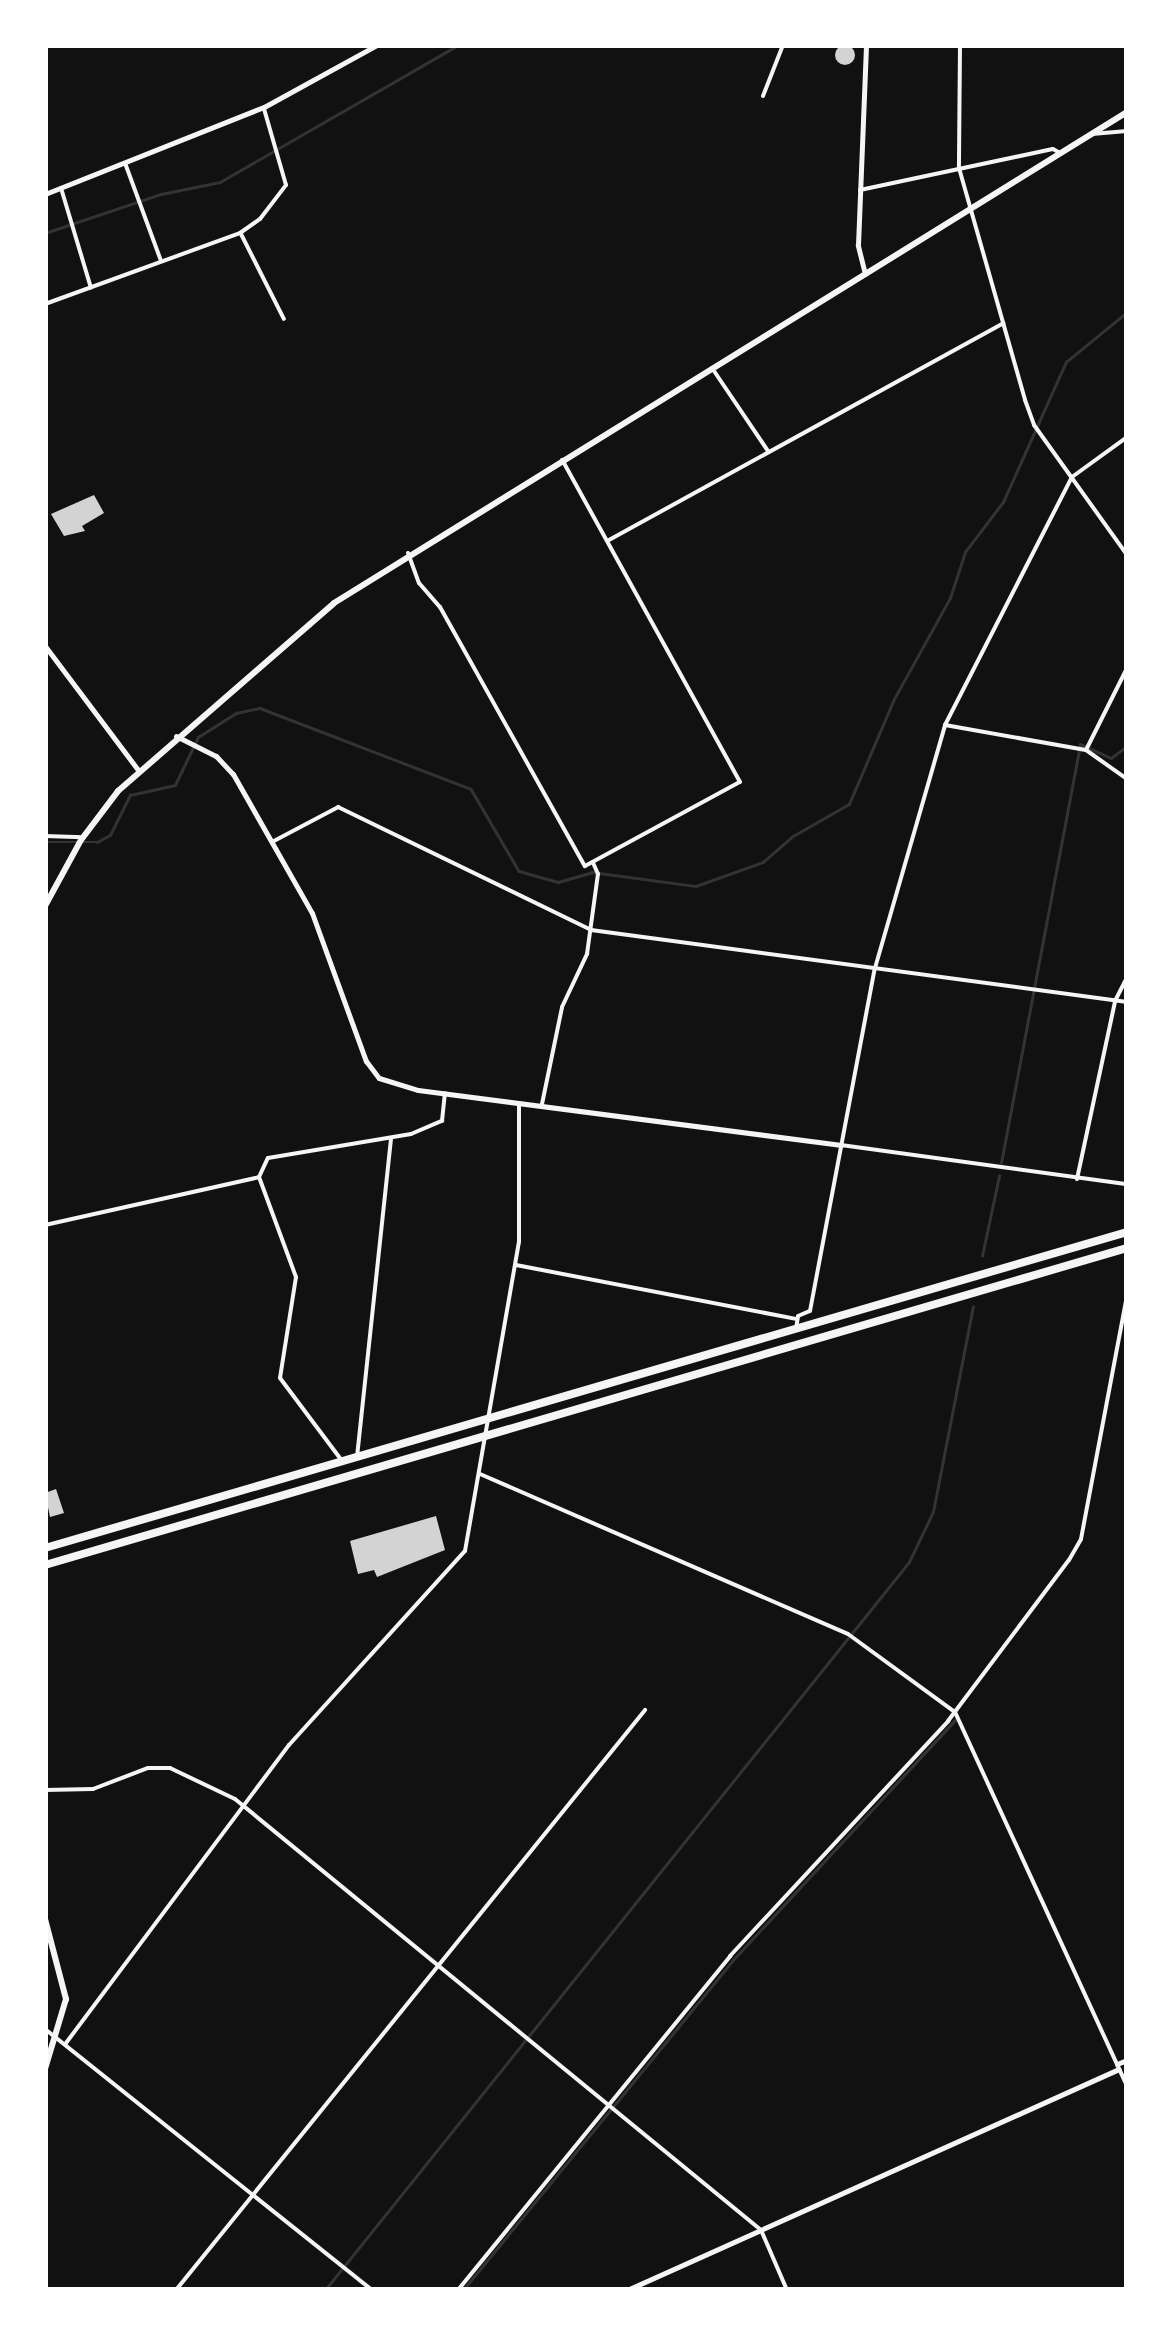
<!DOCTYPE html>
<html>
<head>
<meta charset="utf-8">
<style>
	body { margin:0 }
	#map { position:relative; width:1172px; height:2335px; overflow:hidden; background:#111; font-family:"Sofia Sans Condensed",sans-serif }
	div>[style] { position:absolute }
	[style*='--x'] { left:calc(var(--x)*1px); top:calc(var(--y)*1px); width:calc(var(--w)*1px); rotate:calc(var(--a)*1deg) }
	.stream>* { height:2.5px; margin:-1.25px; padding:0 1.25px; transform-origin:1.25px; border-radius:1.25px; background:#333 }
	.building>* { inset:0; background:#d3d3d3 }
	.round { border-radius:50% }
	.minor>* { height:4px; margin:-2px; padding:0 2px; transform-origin:2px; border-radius:2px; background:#f5f5f5 }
	.tertiary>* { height:5px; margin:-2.5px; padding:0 2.5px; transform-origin:2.5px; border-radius:2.5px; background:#f5f5f5 }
	.secondary>* { height:6px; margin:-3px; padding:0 3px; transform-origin:3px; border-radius:3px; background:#f5f5f5 }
	.trunk>* { height:8px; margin:-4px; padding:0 4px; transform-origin:4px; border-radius:4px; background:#f5f5f5 }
	span { translate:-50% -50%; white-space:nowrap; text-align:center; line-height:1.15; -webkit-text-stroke:10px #fff; paint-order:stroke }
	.frame { position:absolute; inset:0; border:48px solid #fff; pointer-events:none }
</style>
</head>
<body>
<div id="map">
	<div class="stream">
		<div style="--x:45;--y:233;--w:122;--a:-18.6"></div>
		<div style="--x:161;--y:194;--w:60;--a:-11.5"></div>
		<div style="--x:220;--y:182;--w:275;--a:-29.9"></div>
		<div style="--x:45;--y:842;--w:52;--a:0"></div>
		<div style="--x:97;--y:842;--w:15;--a:-28"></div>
		<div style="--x:110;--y:835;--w:45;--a:-63.4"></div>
		<div style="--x:130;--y:795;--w:46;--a:-12.5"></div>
		<div style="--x:175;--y:785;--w:53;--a:-64.4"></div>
		<div style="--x:198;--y:737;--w:45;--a:-32.3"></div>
		<div style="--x:236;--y:713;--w:25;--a:-12"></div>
		<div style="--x:260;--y:708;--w:226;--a:21"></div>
		<div style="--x:471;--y:789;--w:95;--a:59.7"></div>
		<div style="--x:519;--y:871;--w:41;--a:15.8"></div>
		<div style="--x:558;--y:882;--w:35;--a:-16"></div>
		<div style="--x:592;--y:872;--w:105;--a:7.7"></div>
		<div style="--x:696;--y:886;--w:71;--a:-19.7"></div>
		<div style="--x:763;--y:862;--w:40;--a:-41"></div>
		<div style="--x:793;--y:836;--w:64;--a:-29.7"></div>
		<div style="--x:849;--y:804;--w:114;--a:-66.8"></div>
		<div style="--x:894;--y:699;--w:115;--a:-61"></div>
		<div style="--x:950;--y:598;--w:48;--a:-71.9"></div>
		<div style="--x:965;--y:552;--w:63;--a:-52.8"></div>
		<div style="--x:1003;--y:502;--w:154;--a:-65.8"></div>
		<div style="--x:1066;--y:362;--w:79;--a:-39.3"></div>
		<div style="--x:1001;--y:1163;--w:426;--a:-79.3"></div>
		<div style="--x:1080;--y:744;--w:34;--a:24"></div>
		<div style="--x:1111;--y:758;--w:20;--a:-37"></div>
		<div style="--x:982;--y:1256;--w:82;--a:-78"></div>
		<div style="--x:325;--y:2290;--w:933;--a:-51.26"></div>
		<div style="--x:909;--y:1562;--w:55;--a:-64.4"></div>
		<div style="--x:933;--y:1512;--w:209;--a:-79"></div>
		<div style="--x:463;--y:2290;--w:425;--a:-50.7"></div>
		<div style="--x:732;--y:1961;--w:328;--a:-47.2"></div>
	</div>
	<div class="building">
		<div class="round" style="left:835px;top:45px;width:20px;height:20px"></div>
		<div style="clip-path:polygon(94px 495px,104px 513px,82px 526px,85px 531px,64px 536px,51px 514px)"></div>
		<div style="clip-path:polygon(56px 1489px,64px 1513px,50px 1517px,45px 1493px)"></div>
		<div style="clip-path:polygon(436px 1516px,445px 1550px,377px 1577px,374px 1570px,358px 1574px,350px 1541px)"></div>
	</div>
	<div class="minor">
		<div style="--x:960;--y:45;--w:123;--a:90.5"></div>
		<div style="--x:959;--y:168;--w:241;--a:74.1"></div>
		<div style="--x:1025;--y:400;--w:27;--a:70"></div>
		<div style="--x:1034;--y:425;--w:160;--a:54.4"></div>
		<div style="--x:763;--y:96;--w:55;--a:-68.6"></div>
		<div style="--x:1092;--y:134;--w:35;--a:-5"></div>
		<div style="--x:125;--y:163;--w:104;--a:69.8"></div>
		<div style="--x:61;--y:188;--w:104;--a:73.3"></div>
		<div style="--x:860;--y:190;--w:197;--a:-12"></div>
		<div style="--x:1053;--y:149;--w:8;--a:30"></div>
		<div style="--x:241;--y:234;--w:95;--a:63.2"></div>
		<div style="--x:45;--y:304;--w:208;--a:-20"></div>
		<div style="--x:240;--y:233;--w:24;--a:-35"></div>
		<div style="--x:260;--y:219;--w:43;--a:-52.6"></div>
		<div style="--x:286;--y:185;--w:79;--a:-106.1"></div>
		<div style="--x:712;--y:368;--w:100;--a:56"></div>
		<div style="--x:609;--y:540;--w:450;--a:-28.8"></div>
		<div style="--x:408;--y:553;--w:32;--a:70"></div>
		<div style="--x:419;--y:583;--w:32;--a:49"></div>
		<div style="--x:440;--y:607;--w:297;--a:60.8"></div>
		<div style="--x:585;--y:866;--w:176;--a:-28.5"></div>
		<div style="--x:740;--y:782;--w:368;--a:-118.9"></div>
		<div style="--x:945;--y:725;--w:143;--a:10.1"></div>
		<div style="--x:1086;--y:750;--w:50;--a:35.3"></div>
		<div style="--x:1086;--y:750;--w:92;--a:-63.4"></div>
		<div style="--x:45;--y:836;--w:38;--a:2"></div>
		<div style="--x:272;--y:842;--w:75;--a:-27.9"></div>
		<div style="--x:338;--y:807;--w:281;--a:25.9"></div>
		<div style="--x:591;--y:930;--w:541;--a:7.65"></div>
		<div style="--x:542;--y:1104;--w:99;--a:-78.3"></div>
		<div style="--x:562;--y:1007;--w:59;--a:-64.7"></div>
		<div style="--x:587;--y:954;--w:81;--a:-82.2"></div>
		<div style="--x:598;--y:874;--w:12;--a:-114"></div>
		<div style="--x:841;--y:1145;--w:289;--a:7.8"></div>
		<div style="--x:259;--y:1177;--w:107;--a:69.7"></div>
		<div style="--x:296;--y:1277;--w:102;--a:99"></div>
		<div style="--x:280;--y:1378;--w:104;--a:53.2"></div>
		<div style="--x:1077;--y:1179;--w:182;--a:-77.9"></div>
		<div style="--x:1115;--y:1001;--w:27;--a:-63"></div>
		<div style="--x:45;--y:1225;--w:219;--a:-12.6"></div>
		<div style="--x:259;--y:1177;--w:21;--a:-65"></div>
		<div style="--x:268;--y:1158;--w:145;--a:-9.5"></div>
		<div style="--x:411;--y:1134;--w:34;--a:-23"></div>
		<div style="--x:442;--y:1121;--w:28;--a:-84"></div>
		<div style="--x:516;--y:1265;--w:285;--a:10.9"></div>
		<div style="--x:796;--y:1329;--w:13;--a:-81"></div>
		<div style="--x:798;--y:1316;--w:13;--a:-23"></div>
		<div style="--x:810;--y:1311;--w:349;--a:-79.3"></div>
		<div style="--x:875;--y:968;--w:253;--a:-73.9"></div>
		<div style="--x:945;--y:725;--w:279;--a:-62.9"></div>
		<div style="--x:1072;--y:477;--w:68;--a:-36"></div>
		<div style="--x:357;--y:1457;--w:320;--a:-83.9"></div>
		<div style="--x:480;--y:1474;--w:401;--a:23.5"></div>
		<div style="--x:848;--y:1634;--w:132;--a:36.1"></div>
		<div style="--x:955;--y:1712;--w:412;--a:65.3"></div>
		<div style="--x:45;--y:1790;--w:48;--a:-1.2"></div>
		<div style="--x:93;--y:1789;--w:59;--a:-20.9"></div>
		<div style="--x:148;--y:1768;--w:22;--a:0"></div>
		<div style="--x:170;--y:1768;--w:72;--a:25.5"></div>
		<div style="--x:235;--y:1799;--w:680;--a:39.33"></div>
		<div style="--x:761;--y:2230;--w:65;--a:66.6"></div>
		<div style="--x:45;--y:2029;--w:418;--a:38.6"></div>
		<div style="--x:66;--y:2043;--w:372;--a:-53.2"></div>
		<div style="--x:289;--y:1745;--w:262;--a:-47.8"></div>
		<div style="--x:465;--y:1551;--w:314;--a:-80.1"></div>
		<div style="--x:519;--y:1242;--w:137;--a:-90"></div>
		<div style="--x:176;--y:2290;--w:746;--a:-51.04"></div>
		<div style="--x:458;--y:2290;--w:431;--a:-50.8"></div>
		<div style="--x:730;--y:1956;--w:321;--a:-47.1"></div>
		<div style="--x:948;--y:1721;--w:201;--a:-53.1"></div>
		<div style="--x:1069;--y:1560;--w:24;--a:-60"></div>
		<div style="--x:1081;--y:1539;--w:247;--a:-79.3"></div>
	</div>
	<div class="tertiary">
		<div style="--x:45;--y:194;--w:236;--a:-21.7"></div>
		<div style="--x:264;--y:107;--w:129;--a:-28.8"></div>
		<div style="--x:865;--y:274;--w:30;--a:-104"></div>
		<div style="--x:858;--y:245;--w:200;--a:-87.7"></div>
		<div style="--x:45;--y:646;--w:155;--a:53.1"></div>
		<div style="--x:176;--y:736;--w:45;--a:26.6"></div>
		<div style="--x:216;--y:756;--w:25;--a:47"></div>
		<div style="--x:233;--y:774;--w:160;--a:60.4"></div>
		<div style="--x:312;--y:913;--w:158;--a:70"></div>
		<div style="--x:366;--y:1061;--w:21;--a:53"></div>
		<div style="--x:379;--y:1078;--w:41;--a:17.1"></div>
		<div style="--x:418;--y:1090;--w:427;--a:7.4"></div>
		<div style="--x:1117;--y:2064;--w:11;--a:-22"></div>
		<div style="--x:627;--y:2290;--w:539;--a:-24.19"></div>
	</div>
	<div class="secondary">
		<div style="--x:45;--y:906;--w:75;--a:-61.4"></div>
		<div style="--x:81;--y:840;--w:61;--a:-52.9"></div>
		<div style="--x:118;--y:791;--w:286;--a:-41"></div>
		<div style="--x:334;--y:603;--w:933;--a:-31.76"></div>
		<div style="--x:45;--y:1919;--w:83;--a:75.3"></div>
		<div style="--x:66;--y:1999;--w:73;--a:106.7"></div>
	</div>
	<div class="trunk">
		<div style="--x:45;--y:1548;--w:1127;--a:-16.28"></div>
		<div style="--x:45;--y:1565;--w:1127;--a:-16.33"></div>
	</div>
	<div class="frame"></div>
</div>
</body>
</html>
